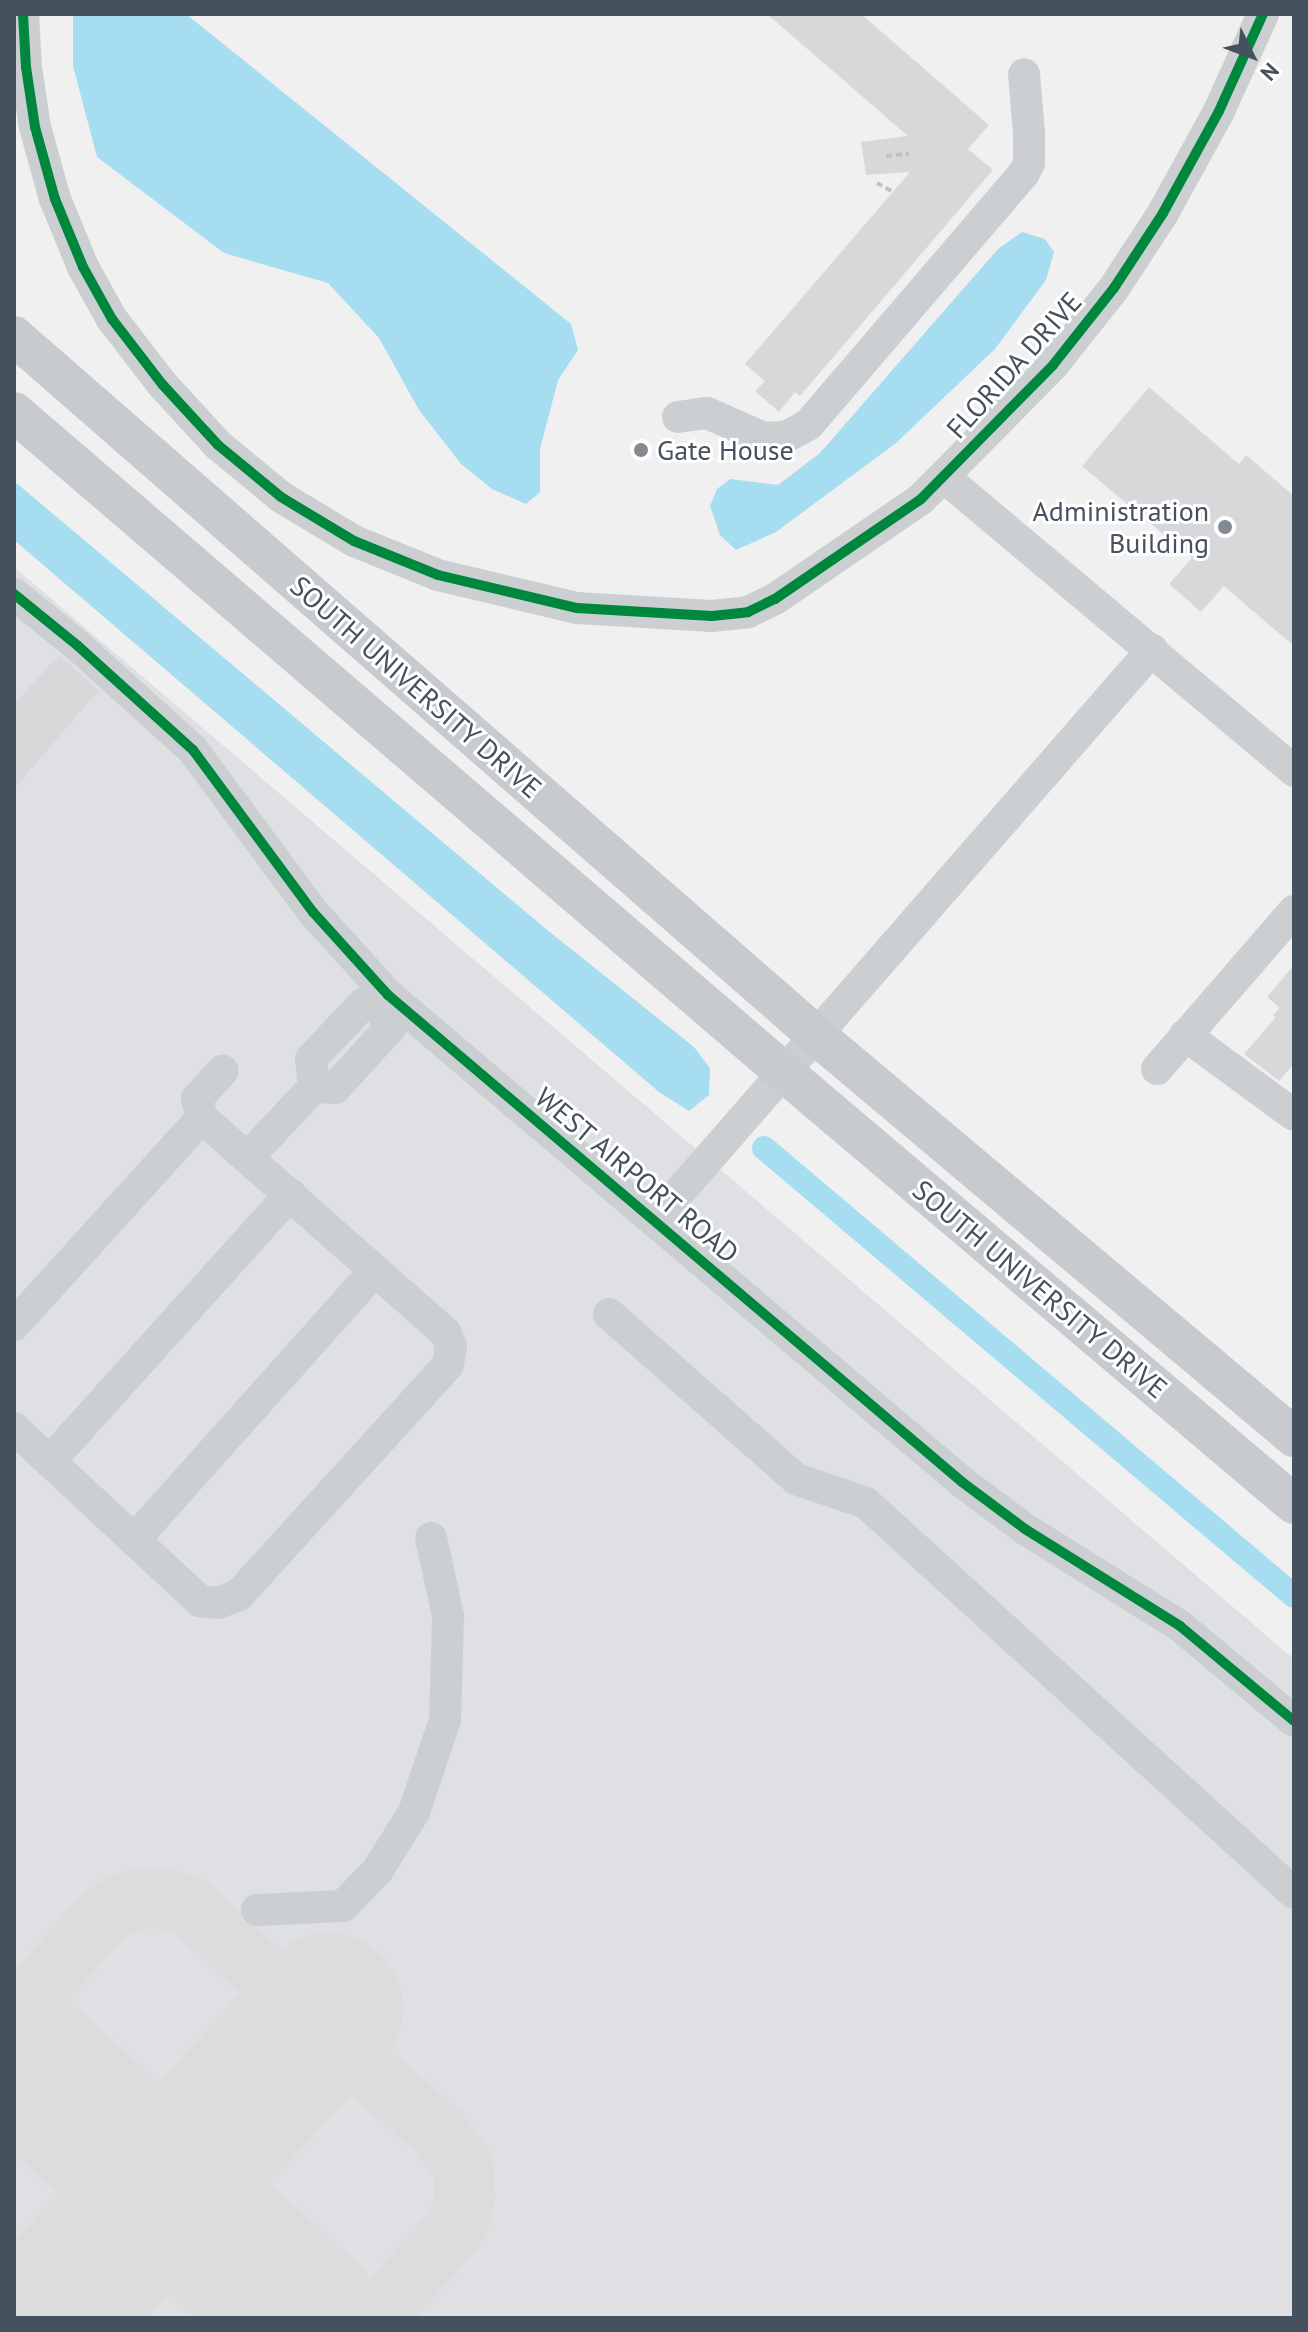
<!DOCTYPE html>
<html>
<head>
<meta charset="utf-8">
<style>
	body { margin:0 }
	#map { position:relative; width:1308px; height:2332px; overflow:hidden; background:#f1f0f0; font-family:"PT Sans",sans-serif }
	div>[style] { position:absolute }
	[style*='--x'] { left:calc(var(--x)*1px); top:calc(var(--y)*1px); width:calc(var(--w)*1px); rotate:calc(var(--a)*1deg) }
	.airport>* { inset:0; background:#dee0e3 }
	.water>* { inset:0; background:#a6ddf1 }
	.canal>* { height:24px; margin:-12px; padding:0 12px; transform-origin:12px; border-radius:12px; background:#a6ddf1 }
	.taxiway>* { height:60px; margin:-30px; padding:0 30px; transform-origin:30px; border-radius:30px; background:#dcdcdd }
	.runway>* { height:150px; margin:-75px; padding:0 75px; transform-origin:75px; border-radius:75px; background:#dcdcdd }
	.building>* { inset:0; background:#d8d8da }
	.path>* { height:4px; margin-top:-2px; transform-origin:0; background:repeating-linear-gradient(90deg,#b8c6c2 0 6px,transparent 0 10px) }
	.minor>* { height:32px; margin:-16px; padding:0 16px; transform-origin:16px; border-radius:16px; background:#cccfd1 }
	.major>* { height:40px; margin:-20px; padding:0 20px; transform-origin:20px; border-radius:20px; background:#c7cbcf }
	.cycleway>* { height:10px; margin:-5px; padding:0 5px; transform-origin:5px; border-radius:5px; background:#00873e }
	.dots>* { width:22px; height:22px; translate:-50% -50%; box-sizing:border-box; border:4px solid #fff; border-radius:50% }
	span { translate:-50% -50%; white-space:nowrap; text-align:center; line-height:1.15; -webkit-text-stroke:6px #fff; paint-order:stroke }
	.street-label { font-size:28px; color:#46515e }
	.poi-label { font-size:28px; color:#46515e }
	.left { translate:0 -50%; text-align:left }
	.right { translate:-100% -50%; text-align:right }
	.frame { position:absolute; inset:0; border:16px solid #46515e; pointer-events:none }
	.north { position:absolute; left:1212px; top:16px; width:80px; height:80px; -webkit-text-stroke:6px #fff; paint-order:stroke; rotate:132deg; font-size:22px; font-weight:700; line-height:32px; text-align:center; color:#46515e }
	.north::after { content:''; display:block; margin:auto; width:28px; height:36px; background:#46515e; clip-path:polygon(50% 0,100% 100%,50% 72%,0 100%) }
</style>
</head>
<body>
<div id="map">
	<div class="airport">
		<div style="clip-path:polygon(14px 567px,1294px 1659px,1294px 2318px,14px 2318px)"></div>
	</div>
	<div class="water">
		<div style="clip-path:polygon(73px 14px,186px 14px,571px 324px,578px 350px,558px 380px,540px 449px,540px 492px,526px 504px,492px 489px,461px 464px,419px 410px,379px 338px,328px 283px,224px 253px,97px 157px,73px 66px)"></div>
		<div style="clip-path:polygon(1022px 232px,1045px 239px,1054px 252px,1046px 280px,995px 349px,896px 443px,776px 532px,736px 550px,720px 535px,710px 506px,717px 489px,730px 479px,778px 485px,820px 453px,998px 249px)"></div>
		<div style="clip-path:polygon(14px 481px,546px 929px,694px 1047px,710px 1068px,709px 1095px,689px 1111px,659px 1092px,14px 540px)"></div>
	</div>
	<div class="canal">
		<div style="--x:764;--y:1148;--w:694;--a:40.21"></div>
	</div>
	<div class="taxiway">
		<div style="--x:273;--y:2068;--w:23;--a:-29"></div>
		<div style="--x:293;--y:2057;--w:23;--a:-13"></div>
		<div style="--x:315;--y:2052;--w:42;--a:11"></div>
		<div style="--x:356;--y:2060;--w:111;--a:41"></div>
		<div style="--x:440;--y:2133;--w:40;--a:55.1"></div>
		<div style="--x:463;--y:2166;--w:32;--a:86"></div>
		<div style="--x:465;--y:2198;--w:30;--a:107"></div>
		<div style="--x:456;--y:2227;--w:91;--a:131.4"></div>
		<div style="--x:396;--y:2295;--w:27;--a:123"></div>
		<div style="--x:43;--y:2078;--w:41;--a:-111.5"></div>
		<div style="--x:28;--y:2040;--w:21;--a:-90"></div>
		<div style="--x:28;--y:2019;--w:29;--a:-72"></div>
		<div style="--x:37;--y:1991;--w:98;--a:-48.7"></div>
		<div style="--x:102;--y:1917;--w:22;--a:-34"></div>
		<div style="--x:120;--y:1905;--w:25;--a:-16"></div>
		<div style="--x:144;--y:1898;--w:24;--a:2"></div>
		<div style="--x:168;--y:1899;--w:23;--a:20"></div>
		<div style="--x:190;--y:1907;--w:108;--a:42.4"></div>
		<div style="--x:270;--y:1980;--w:22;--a:60"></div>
		<div style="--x:281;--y:1999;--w:25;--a:79"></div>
		<div style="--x:286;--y:2024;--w:24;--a:99"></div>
		<div style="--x:282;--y:2048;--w:22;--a:114"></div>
		<div style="--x:296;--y:2309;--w:25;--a:21"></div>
	</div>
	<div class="runway">
		<div style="--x:14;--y:2052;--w:395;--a:42.3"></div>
		<div style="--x:46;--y:2318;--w:419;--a:-47.7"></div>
	</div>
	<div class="building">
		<div style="clip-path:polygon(767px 14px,861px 14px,989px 125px,968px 149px,993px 170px,800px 396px,795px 392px,779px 412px,755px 391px,765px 381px,745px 364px,910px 172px,866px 175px,861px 142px,908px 136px)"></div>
		<div style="clip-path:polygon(1149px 387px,1239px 464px,1246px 455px,1294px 496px,1294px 646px,1224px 586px,1201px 612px,1169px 584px,1192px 558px,1082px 466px)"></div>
		<div style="clip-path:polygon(59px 655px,99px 690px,14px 789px,14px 704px)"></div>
		<div style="clip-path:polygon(1294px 965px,1294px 1064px,1279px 1081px,1244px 1054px,1276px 1017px,1273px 1015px,1280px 1008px,1267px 997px)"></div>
	</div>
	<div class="path">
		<div style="--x:886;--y:156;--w:23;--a:-5"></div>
		<div style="--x:877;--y:183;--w:18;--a:29"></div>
	</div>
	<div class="minor">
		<div style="--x:23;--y:14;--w:53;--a:86.8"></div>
		<div style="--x:26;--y:67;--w:61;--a:81.5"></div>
		<div style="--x:35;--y:127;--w:75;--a:74.5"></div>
		<div style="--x:55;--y:199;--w:74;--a:67.6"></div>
		<div style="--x:83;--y:267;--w:60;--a:60.9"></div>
		<div style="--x:112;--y:319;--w:82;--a:52.4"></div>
		<div style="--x:162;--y:384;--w:83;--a:47.4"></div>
		<div style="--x:218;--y:445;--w:82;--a:39.5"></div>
		<div style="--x:281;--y:497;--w:85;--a:31.1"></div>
		<div style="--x:354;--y:541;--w:91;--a:22"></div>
		<div style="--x:438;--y:575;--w:143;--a:13.4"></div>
		<div style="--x:577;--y:608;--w:135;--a:3.4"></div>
		<div style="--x:712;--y:616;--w:36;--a:-6"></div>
		<div style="--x:748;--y:612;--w:30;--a:-26"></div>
		<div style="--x:775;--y:599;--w:177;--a:-34.4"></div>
		<div style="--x:921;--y:499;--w:188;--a:-45.4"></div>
		<div style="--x:1053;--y:365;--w:98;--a:-51.6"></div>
		<div style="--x:1114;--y:288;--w:90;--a:-56.8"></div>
		<div style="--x:1163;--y:213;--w:116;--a:-61.2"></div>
		<div style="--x:1219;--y:111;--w:107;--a:-65.6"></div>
		<div style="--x:678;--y:417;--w:29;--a:-8"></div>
		<div style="--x:707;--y:413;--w:62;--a:23.7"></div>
		<div style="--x:764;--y:438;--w:22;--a:-3"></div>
		<div style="--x:786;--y:437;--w:26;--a:-29"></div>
		<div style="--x:809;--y:424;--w:330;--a:-49.4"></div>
		<div style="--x:1024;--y:173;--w:11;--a:-63"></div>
		<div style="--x:1029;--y:163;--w:30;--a:-90"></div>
		<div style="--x:1029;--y:133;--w:59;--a:-94.8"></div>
		<div style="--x:945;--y:478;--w:456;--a:40"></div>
		<div style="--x:14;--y:594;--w:82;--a:39.1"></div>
		<div style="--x:78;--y:646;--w:155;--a:42.1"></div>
		<div style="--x:193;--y:750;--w:202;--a:53.5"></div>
		<div style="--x:313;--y:912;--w:112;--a:47.9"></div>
		<div style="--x:388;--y:995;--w:753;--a:40.31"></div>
		<div style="--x:962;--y:1482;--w:79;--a:36.7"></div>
		<div style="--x:1025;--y:1529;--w:183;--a:32"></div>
		<div style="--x:1180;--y:1626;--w:148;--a:39.8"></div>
		<div style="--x:1185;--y:1035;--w:135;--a:36.3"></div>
		<div style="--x:1157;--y:1069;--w:209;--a:-49.1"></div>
		<div style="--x:314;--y:1087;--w:21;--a:3"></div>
		<div style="--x:335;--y:1088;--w:81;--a:-47.5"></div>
		<div style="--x:390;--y:1028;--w:25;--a:-117"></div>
		<div style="--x:202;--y:1118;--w:20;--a:-105"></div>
		<div style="--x:197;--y:1099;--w:38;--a:-48"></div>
		<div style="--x:248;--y:1157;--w:96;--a:-46.7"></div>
		<div style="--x:314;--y:1087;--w:28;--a:-96"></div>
		<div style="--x:311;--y:1059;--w:76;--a:-46.6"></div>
		<div style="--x:363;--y:1004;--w:16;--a:7"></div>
		<div style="--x:654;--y:1221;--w:758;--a:-48.91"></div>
		<div style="--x:609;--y:1314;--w:249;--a:41.4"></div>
		<div style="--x:796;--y:1479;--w:74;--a:18.9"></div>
		<div style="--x:866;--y:1503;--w:579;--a:42.34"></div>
		<div style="--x:14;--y:1325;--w:280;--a:-47.8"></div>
		<div style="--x:202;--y:1118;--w:324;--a:41.4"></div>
		<div style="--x:445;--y:1332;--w:15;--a:67"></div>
		<div style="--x:451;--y:1346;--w:19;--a:99"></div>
		<div style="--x:448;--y:1365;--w:311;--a:132.3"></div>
		<div style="--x:239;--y:1595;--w:22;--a:159"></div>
		<div style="--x:218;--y:1603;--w:18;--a:-174"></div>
		<div style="--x:200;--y:1601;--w:254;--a:-137.1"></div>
		<div style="--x:50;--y:1461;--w:359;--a:-48"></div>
		<div style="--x:134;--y:1540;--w:362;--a:-48.2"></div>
		<div style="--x:257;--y:1910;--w:86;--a:-2.7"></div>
		<div style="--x:343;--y:1906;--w:49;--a:-45.8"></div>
		<div style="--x:377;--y:1871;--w:70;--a:-57.9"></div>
		<div style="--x:414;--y:1812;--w:97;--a:-71.4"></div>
		<div style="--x:445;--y:1720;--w:104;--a:-88.3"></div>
		<div style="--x:448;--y:1616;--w:80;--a:-102.3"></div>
	</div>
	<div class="major">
		<div style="--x:14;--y:336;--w:1067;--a:41.08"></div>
		<div style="--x:818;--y:1037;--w:622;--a:40.04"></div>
		<div style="--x:14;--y:412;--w:1017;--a:40.61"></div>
		<div style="--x:786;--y:1074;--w:666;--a:40.25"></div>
	</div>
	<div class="cycleway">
		<div style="--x:23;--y:14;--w:53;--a:86.8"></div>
		<div style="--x:26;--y:67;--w:61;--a:81.5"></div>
		<div style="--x:35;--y:127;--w:75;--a:74.5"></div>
		<div style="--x:55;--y:199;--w:74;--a:67.6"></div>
		<div style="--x:83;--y:267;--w:60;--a:60.9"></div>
		<div style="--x:112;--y:319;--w:82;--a:52.4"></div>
		<div style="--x:162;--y:384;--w:83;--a:47.4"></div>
		<div style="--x:218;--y:445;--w:82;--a:39.5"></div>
		<div style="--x:281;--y:497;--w:85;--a:31.1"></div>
		<div style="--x:354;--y:541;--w:91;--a:22"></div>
		<div style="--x:438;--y:575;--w:143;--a:13.4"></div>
		<div style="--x:577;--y:608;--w:135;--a:3.4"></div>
		<div style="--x:712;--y:616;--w:36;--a:-6"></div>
		<div style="--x:748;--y:612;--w:30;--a:-26"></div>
		<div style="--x:775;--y:599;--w:177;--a:-34.4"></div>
		<div style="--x:921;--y:499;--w:188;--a:-45.4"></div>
		<div style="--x:1053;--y:365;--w:98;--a:-51.6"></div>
		<div style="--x:1114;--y:288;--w:90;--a:-56.8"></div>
		<div style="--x:1163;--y:213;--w:116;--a:-61.2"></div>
		<div style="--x:1219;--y:111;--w:107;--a:-65.6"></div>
		<div style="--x:14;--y:594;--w:82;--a:39.1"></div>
		<div style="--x:78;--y:646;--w:155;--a:42.1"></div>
		<div style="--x:193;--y:750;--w:202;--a:53.5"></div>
		<div style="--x:313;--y:912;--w:112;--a:47.9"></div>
		<div style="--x:388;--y:995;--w:753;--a:40.31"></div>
		<div style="--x:962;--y:1482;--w:79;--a:36.7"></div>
		<div style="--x:1025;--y:1529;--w:183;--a:32"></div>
		<div style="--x:1180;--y:1626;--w:148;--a:39.8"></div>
	</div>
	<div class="dots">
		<div style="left:641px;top:450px;background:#828991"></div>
		<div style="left:1225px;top:527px;background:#828991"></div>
	</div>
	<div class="street-label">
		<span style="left:1014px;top:365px;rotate:-48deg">FLORIDA DRIVE</span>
		<span style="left:416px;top:687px;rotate:41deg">SOUTH UNIVERSITY DRIVE</span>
		<span style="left:637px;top:1175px;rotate:40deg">WEST AIRPORT ROAD</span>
		<span style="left:1040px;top:1289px;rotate:40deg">SOUTH UNIVERSITY DRIVE</span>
	</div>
	<div class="poi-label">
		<span class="left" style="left:657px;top:450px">Gate House</span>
		<span class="right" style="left:1209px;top:527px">Administration<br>Building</span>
	</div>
	<div class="frame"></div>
	<div class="north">N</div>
</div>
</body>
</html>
